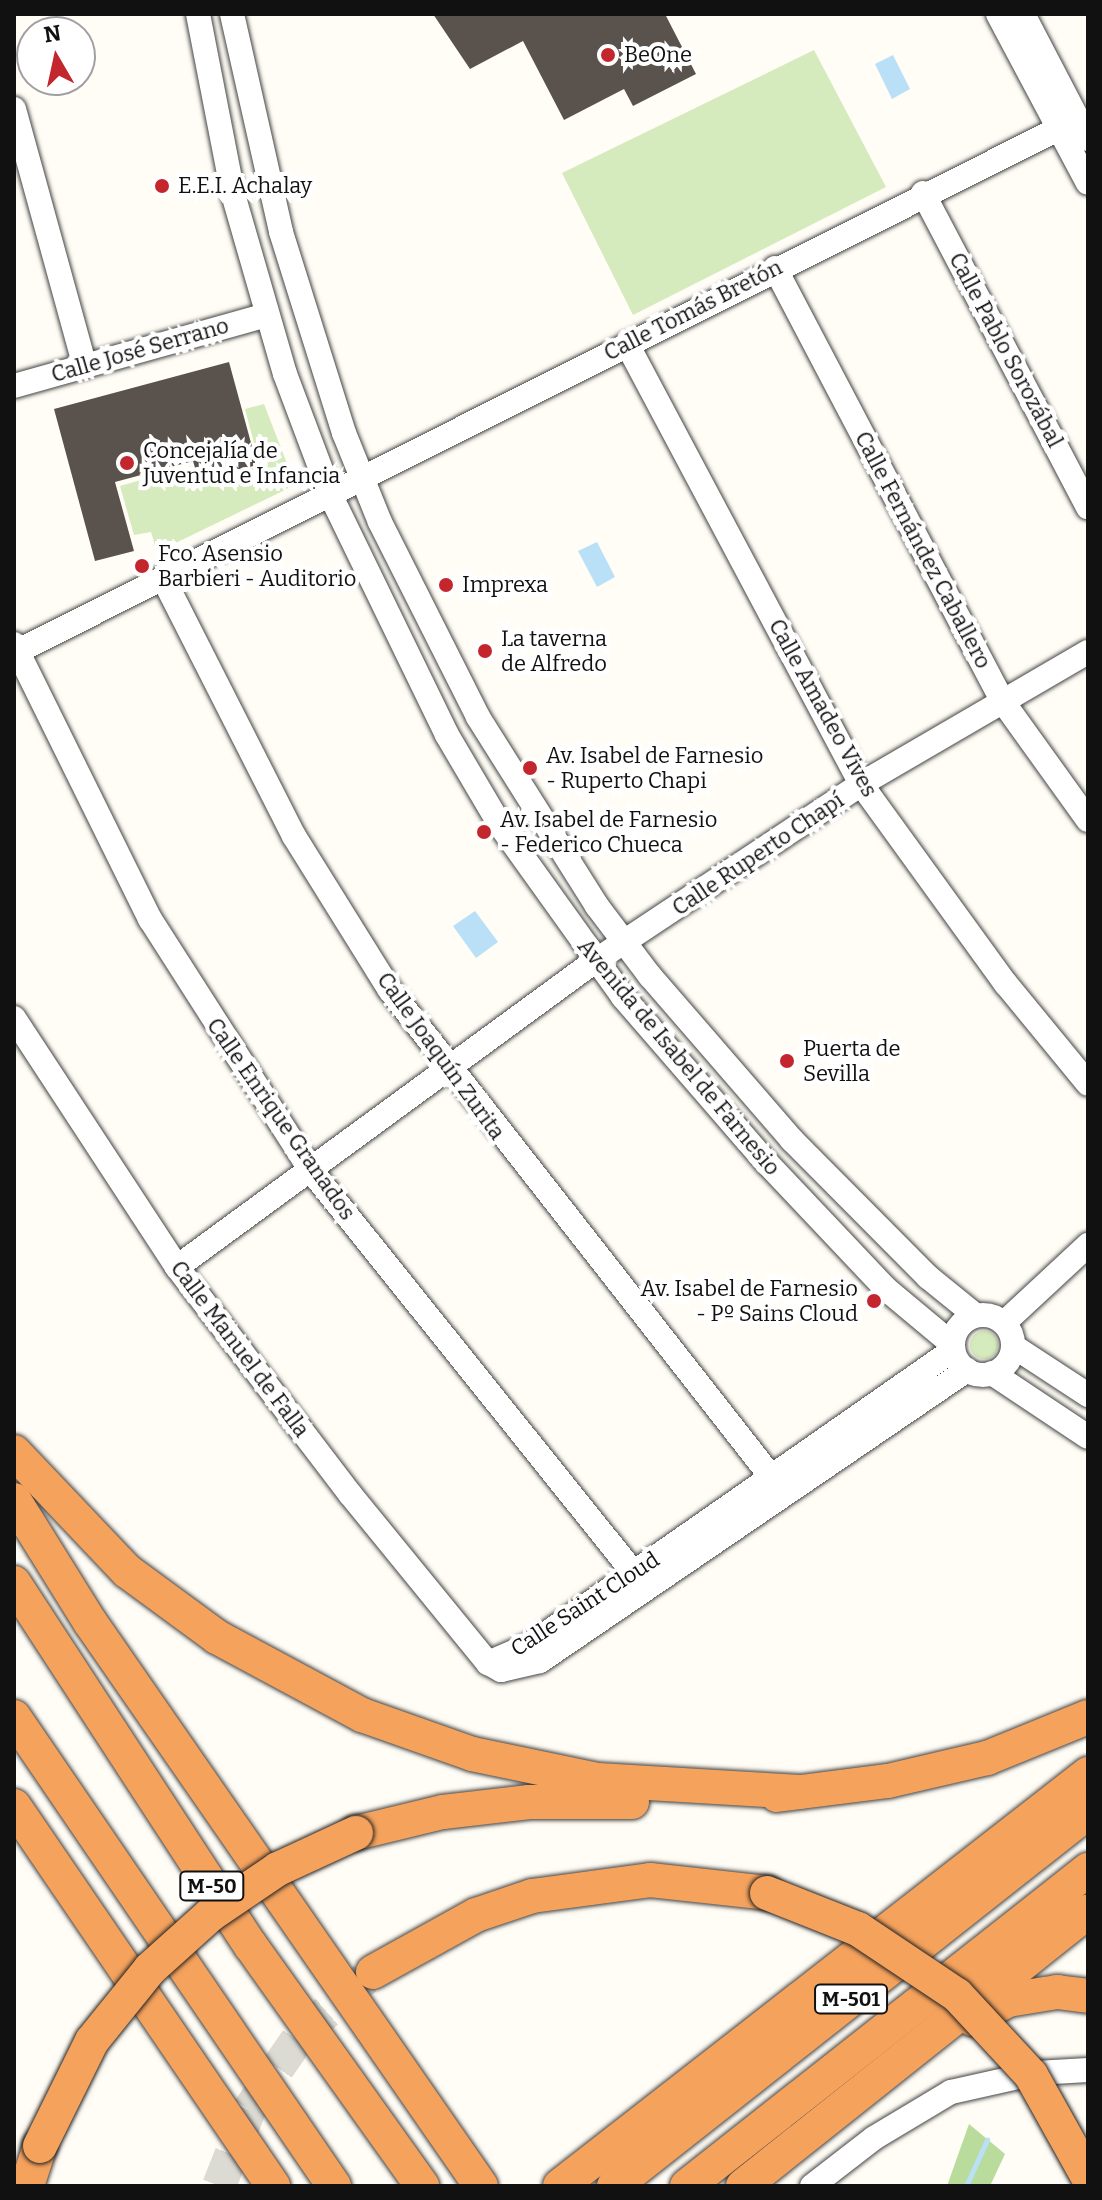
<!DOCTYPE html>
<html>
<head>
<meta charset="utf-8">
<style>
	body { margin:0 }
	#map { position:relative; width:1102px; height:2200px; overflow:hidden; background:#fffdf5; font-family:Bitter,serif }
	div>[style] { position:absolute }
	[style*='--x'] { left:calc(var(--x)*1px); top:calc(var(--y)*1px); width:calc(var(--w)*1px); rotate:calc(var(--a)*1deg) }
	.green>* { inset:0; background:#d5ebbd }
	.round { border-radius:50% }
	.forest>* { inset:0; background:#b9dc9c }
	.water>* { inset:0; background:#b9e0f7 }
	.stream>* { height:5px; margin:-2.5px; padding:0 2.5px; transform-origin:2.5px; border-radius:2.5px; background:#b9e0f7 }
	.building>* { inset:0; background:#5a524d }
	.highway-tunnel>* { height:34px; margin-top:-17px; transform-origin:0; background:repeating-linear-gradient(90deg,#dbdad3 0 34px,transparent 0 51px) }
	.roads { filter:drop-shadow(0 0 2px #444) drop-shadow(0 0 2px #444) }
	.minor>* { height:24px; margin:-12px; padding:0 12px; transform-origin:12px; border-radius:12px; background:#fff }
	.minor>.ring { margin:-12px; padding:0; box-sizing:content-box; background:none; border:24px solid #fff; border-radius:50% }
	.highway>* { height:34px; margin:-17px; padding:0 17px; transform-origin:17px; border-radius:17px; background:#f5a25d }
	.bridges { filter:drop-shadow(0 0 2px #222) drop-shadow(0 0 2px #222) }
	.highway-bridge>* { height:34px; margin:-17px; padding:0 17px; transform-origin:17px; border-radius:17px; background:#f5a25d }
	.dots>* { width:22px; height:22px; translate:-50% -50%; box-sizing:border-box; border:4px solid #fff; border-radius:50% }
	span { translate:-50% -50%; white-space:nowrap; text-align:center; line-height:1.15; -webkit-text-stroke:8px #fff; paint-order:stroke }
	.shield-label span { padding:2px 6px; background:#fff; border:2px solid; border-radius:6px; -webkit-text-stroke-width:0 }
	.shield-label { font-size:20px; color:#111; font-weight:700 }
	.poi-label { font-size:22px; color:#111 }
	.left { translate:0 -50%; text-align:left }
	.right { translate:-100% -50%; text-align:right }
	.street-label { font-size:22px; color:#111 }
	.frame { position:absolute; inset:0; border:16px solid #111; pointer-events:none }
	.north { position:absolute; left:16px; top:16px; width:80px; height:80px; box-sizing:border-box; background:#fff; border:2px solid #a0a0a0; border-radius:50%; rotate:351deg; font-size:22px; font-weight:700; line-height:32px; text-align:center; color:#111 }
	.north::after { content:''; display:block; margin:auto; width:28px; height:36px; background:#c4262e; clip-path:polygon(50% 0,100% 100%,50% 72%,0 100%) }
</style>
</head>
<body>
<div id="map">
	<div class="green">
		<div style="clip-path:polygon(814px 50px,886px 187px,633px 315px,562px 173px)"></div>
		<div style="clip-path:polygon(264px 404px,293px 479px,287px 489px,157px 552px,151px 532px,134px 535px,120px 486px,190px 466px,196px 484px,260px 466px,245px 409px)"></div>
		<div class="round" style="left:970px;top:1331px;width:28px;height:28px"></div>
	</div>
	<div class="forest">
		<div style="clip-path:polygon(969px 2124px,1005px 2154px,990px 2186px,947px 2186px)"></div>
	</div>
	<div class="water">
		<div style="clip-path:polygon(893px 55px,910px 89px,892px 99px,875px 64px)"></div>
		<div style="clip-path:polygon(597px 542px,615px 577px,597px 587px,578px 551px)"></div>
		<div style="clip-path:polygon(475px 911px,498px 942px,476px 958px,453px 926px)"></div>
	</div>
	<div class="stream">
		<div style="--x:966;--y:2186;--w:51;--a:-65.5"></div>
	</div>
	<div class="building">
		<div style="clip-path:polygon(433px 14px,665px 14px,696px 74px,633px 106px,624px 89px,564px 120px,523px 41px,470px 69px)"></div>
		<div style="clip-path:polygon(229px 362px,257px 465px,199px 481px,193px 461px,115px 482px,134px 551px,95px 561px,54px 409px)"></div>
	</div>
	<div class="highway-tunnel">
		<div style="--x:219;--y:2186;--w:82;--a:-68.5"></div>
		<div style="--x:249;--y:2110;--w:92;--a:-55.6"></div>
		<div style="--x:301;--y:2034;--w:90;--a:-40.9"></div>
	</div>
	<div class="roads">
		<div class="minor">
			<div style="--x:198;--y:14;--w:183;--a:79"></div>
			<div style="--x:233;--y:194;--w:187;--a:73.9"></div>
			<div style="--x:285;--y:374;--w:128;--a:69.4"></div>
			<div style="--x:330;--y:494;--w:268;--a:64.1"></div>
			<div style="--x:447;--y:735;--w:104;--a:59.5"></div>
			<div style="--x:500;--y:825;--w:211;--a:54.4"></div>
			<div style="--x:623;--y:997;--w:220;--a:49.1"></div>
			<div style="--x:767;--y:1163;--w:173;--a:46.6"></div>
			<div style="--x:886;--y:1289;--w:86;--a:39.8"></div>
			<div style="--x:232;--y:14;--w:223;--a:77.3"></div>
			<div style="--x:281;--y:232;--w:211;--a:72.6"></div>
			<div style="--x:344;--y:433;--w:96;--a:68"></div>
			<div style="--x:380;--y:522;--w:218;--a:63.3"></div>
			<div style="--x:478;--y:717;--w:223;--a:57.8"></div>
			<div style="--x:597;--y:906;--w:88;--a:52.9"></div>
			<div style="--x:650;--y:976;--w:217;--a:49.1"></div>
			<div style="--x:792;--y:1140;--w:193;--a:45.2"></div>
			<div style="--x:928;--y:1277;--w:60;--a:39"></div>
			<div style="--x:998;--y:14;--w:191;--a:62"></div>
			<div style="--x:1023;--y:14;--w:141;--a:62.5"></div>
			<div style="--x:14;--y:109;--w:267;--a:74.6"></div>
			<div style="--x:923;--y:193;--w:355;--a:62.3"></div>
			<div style="--x:775;--y:268;--w:487;--a:62.3"></div>
			<div style="--x:1001;--y:699;--w:149;--a:54.3"></div>
			<div style="--x:627;--y:344;--w:498;--a:62"></div>
			<div style="--x:861;--y:784;--w:247;--a:54.1"></div>
			<div style="--x:1006;--y:984;--w:129;--a:50.6"></div>
			<div style="--x:14;--y:386;--w:263;--a:-15.7"></div>
			<div style="--x:163;--y:578;--w:289;--a:63.1"></div>
			<div style="--x:294;--y:836;--w:181;--a:58.1"></div>
			<div style="--x:390;--y:990;--w:638;--a:51.94"></div>
			<div style="--x:14;--y:644;--w:307;--a:63.7"></div>
			<div style="--x:150;--y:919;--w:295;--a:57.4"></div>
			<div style="--x:309;--y:1168;--w:537;--a:51.27"></div>
			<div style="--x:14;--y:653;--w:1168;--a:-26.65"></div>
			<div style="--x:14;--y:1018;--w:298;--a:56.8"></div>
			<div style="--x:177;--y:1267;--w:285;--a:52.7"></div>
			<div style="--x:350;--y:1494;--w:218;--a:50.8"></div>
			<div style="--x:488;--y:1663;--w:15;--a:28"></div>
			<div style="--x:501;--y:1670;--w:40;--a:-13"></div>
			<div style="--x:540;--y:1661;--w:517;--a:-34.27"></div>
			<div style="--x:177;--y:1267;--w:518;--a:-36.21"></div>
			<div style="--x:595;--y:961;--w:320;--a:-33.6"></div>
			<div style="--x:861;--y:784;--w:263;--a:-30.2"></div>
			<div class="ring" style="left:953px;top:1315px;width:36px;height:36px"></div>
			<div style="--x:1004;--y:1323;--w:115;--a:-42.9"></div>
			<div style="--x:1013;--y:1346;--w:90;--a:33.2"></div>
			<div style="--x:992;--y:1373;--w:115;--a:33.7"></div>
			<div style="--x:488;--y:1663;--w:46;--a:-23.2"></div>
			<div style="--x:530;--y:1645;--w:516;--a:-34.89"></div>
			<div style="--x:812;--y:2186;--w:78;--a:-37.7"></div>
			<div style="--x:874;--y:2138;--w:90;--a:-30.9"></div>
			<div style="--x:951;--y:2092;--w:87;--a:-12.6"></div>
			<div style="--x:1036;--y:2073;--w:52;--a:-3.3"></div>
		</div>
		<div class="highway">
			<div style="--x:14;--y:1452;--w:164;--a:46.5"></div>
			<div style="--x:127;--y:1571;--w:112;--a:36.3"></div>
			<div style="--x:217;--y:1637;--w:165;--a:28.3"></div>
			<div style="--x:362;--y:1715;--w:117;--a:19.5"></div>
			<div style="--x:472;--y:1754;--w:129;--a:11.7"></div>
			<div style="--x:598;--y:1780;--w:202;--a:3.4"></div>
			<div style="--x:14;--y:1500;--w:144;--a:58.1"></div>
			<div style="--x:90;--y:1622;--w:686;--a:55.27"></div>
			<div style="--x:14;--y:1583;--w:434;--a:56.9"></div>
			<div style="--x:251;--y:1946;--w:295;--a:54.5"></div>
			<div style="--x:14;--y:1717;--w:568;--a:55.69"></div>
			<div style="--x:777;--y:1795;--w:112;--a:-7.2"></div>
			<div style="--x:888;--y:1781;--w:102;--a:-13.1"></div>
			<div style="--x:987;--y:1758;--w:109;--a:-22.1"></div>
			<div style="--x:14;--y:1806;--w:460;--a:55.7"></div>
			<div style="--x:356;--y:1833;--w:89;--a:-13.6"></div>
			<div style="--x:443;--y:1812;--w:87;--a:-6.6"></div>
			<div style="--x:529;--y:1802;--w:103;--a:0"></div>
			<div style="--x:373;--y:1972;--w:118;--a:-29"></div>
			<div style="--x:476;--y:1915;--w:59;--a:-18.7"></div>
			<div style="--x:532;--y:1896;--w:119;--a:-7.7"></div>
			<div style="--x:650;--y:1880;--w:118;--a:6.3"></div>
			<div style="--x:972;--y:2019;--w:41;--a:-27.8"></div>
			<div style="--x:1008;--y:2000;--w:50;--a:-9.3"></div>
			<div style="--x:1057;--y:1992;--w:31;--a:7"></div>
			<div style="--x:27;--y:2186;--w:42;--a:-72"></div>
			<div style="--x:560;--y:2186;--w:670;--a:-37.97"></div>
			<div style="--x:614;--y:2186;--w:604;--a:-38.27"></div>
			<div style="--x:687;--y:2186;--w:511;--a:-38.24"></div>
			<div style="--x:743;--y:2186;--w:441;--a:-38.5"></div>
		</div>
	</div>
	<div class="bridges">
		<div class="highway-bridge">
			<div style="--x:767;--y:1893;--w:98;--a:21.6"></div>
			<div style="--x:858;--y:1929;--w:119;--a:33.7"></div>
			<div style="--x:957;--y:1995;--w:109;--a:47.2"></div>
			<div style="--x:1031;--y:2075;--w:117;--a:60.8"></div>
			<div style="--x:40;--y:2146;--w:117;--a:-63.7"></div>
			<div style="--x:92;--y:2041;--w:92;--a:-51.1"></div>
			<div style="--x:150;--y:1969;--w:81;--a:-42"></div>
			<div style="--x:210;--y:1915;--w:82;--a:-34.1"></div>
			<div style="--x:278;--y:1869;--w:86;--a:-24.8"></div>
		</div>
	</div>
	<div class="dots">
		<div style="left:608px;top:55px;background:#c4262e"></div>
		<div style="left:162px;top:186px;background:#c4262e"></div>
		<div style="left:127px;top:463px;background:#c4262e"></div>
		<div style="left:142px;top:566px;background:#c4262e"></div>
		<div style="left:446px;top:585px;background:#c4262e"></div>
		<div style="left:485px;top:651px;background:#c4262e"></div>
		<div style="left:530px;top:768px;background:#c4262e"></div>
		<div style="left:484px;top:832px;background:#c4262e"></div>
		<div style="left:787px;top:1061px;background:#c4262e"></div>
		<div style="left:874px;top:1301px;background:#c4262e"></div>
	</div>
	<div class="shield-label">
		<span style="left:212px;top:1886px">M-50</span>
		<span style="left:851px;top:1999px">M-501</span>
	</div>
	<div class="poi-label">
		<span class="left" style="left:624px;top:55px">BeOne</span>
		<span class="left" style="left:178px;top:186px">E.E.I. Achalay</span>
		<span class="left" style="left:143px;top:463px">Concejalía de<br>Juventud e Infancia</span>
		<span class="left" style="left:158px;top:566px">Fco. Asensio<br>Barbieri - Auditorio</span>
		<span class="left" style="left:462px;top:585px">Imprexa</span>
		<span class="left" style="left:501px;top:651px">La taverna<br>de Alfredo</span>
		<span class="left" style="left:546px;top:768px">Av. Isabel de Farnesio<br>- Ruperto Chapi</span>
		<span class="left" style="left:500px;top:832px">Av. Isabel de Farnesio<br>- Federico Chueca</span>
		<span class="left" style="left:803px;top:1061px">Puerta de<br>Sevilla</span>
		<span class="right" style="left:858px;top:1301px">Av. Isabel de Farnesio<br>- Pº Sains Cloud</span>
	</div>
	<div class="street-label">
		<span style="left:693px;top:310px;rotate:-27deg">Calle Tomás Bretón</span>
		<span style="left:140px;top:350px;rotate:-16deg">Calle José Serrano</span>
		<span style="left:1006px;top:350px;rotate:62deg">Calle Pablo Sorozábal</span>
		<span style="left:923px;top:550px;rotate:62deg">Calle Fernández Caballero</span>
		<span style="left:823px;top:708px;rotate:61deg">Calle Amadeo Vives</span>
		<span style="left:758px;top:854px;rotate:-34deg">Calle Ruperto Chapí</span>
		<span style="left:441px;top:1056px;rotate:54deg">Calle Joaquín Zurita</span>
		<span style="left:679px;top:1057px;rotate:50deg">Avenida de Isabel de Farnesio</span>
		<span style="left:281px;top:1119px;rotate:55deg">Calle Enrique Granados</span>
		<span style="left:240px;top:1349px;rotate:53deg">Calle Manuel de Falla</span>
		<span style="left:585px;top:1604px;rotate:-33deg">Calle Saint Cloud</span>
	</div>
	<div class="frame"></div>
	<div class="north">N</div>
</div>
</body>
</html>
